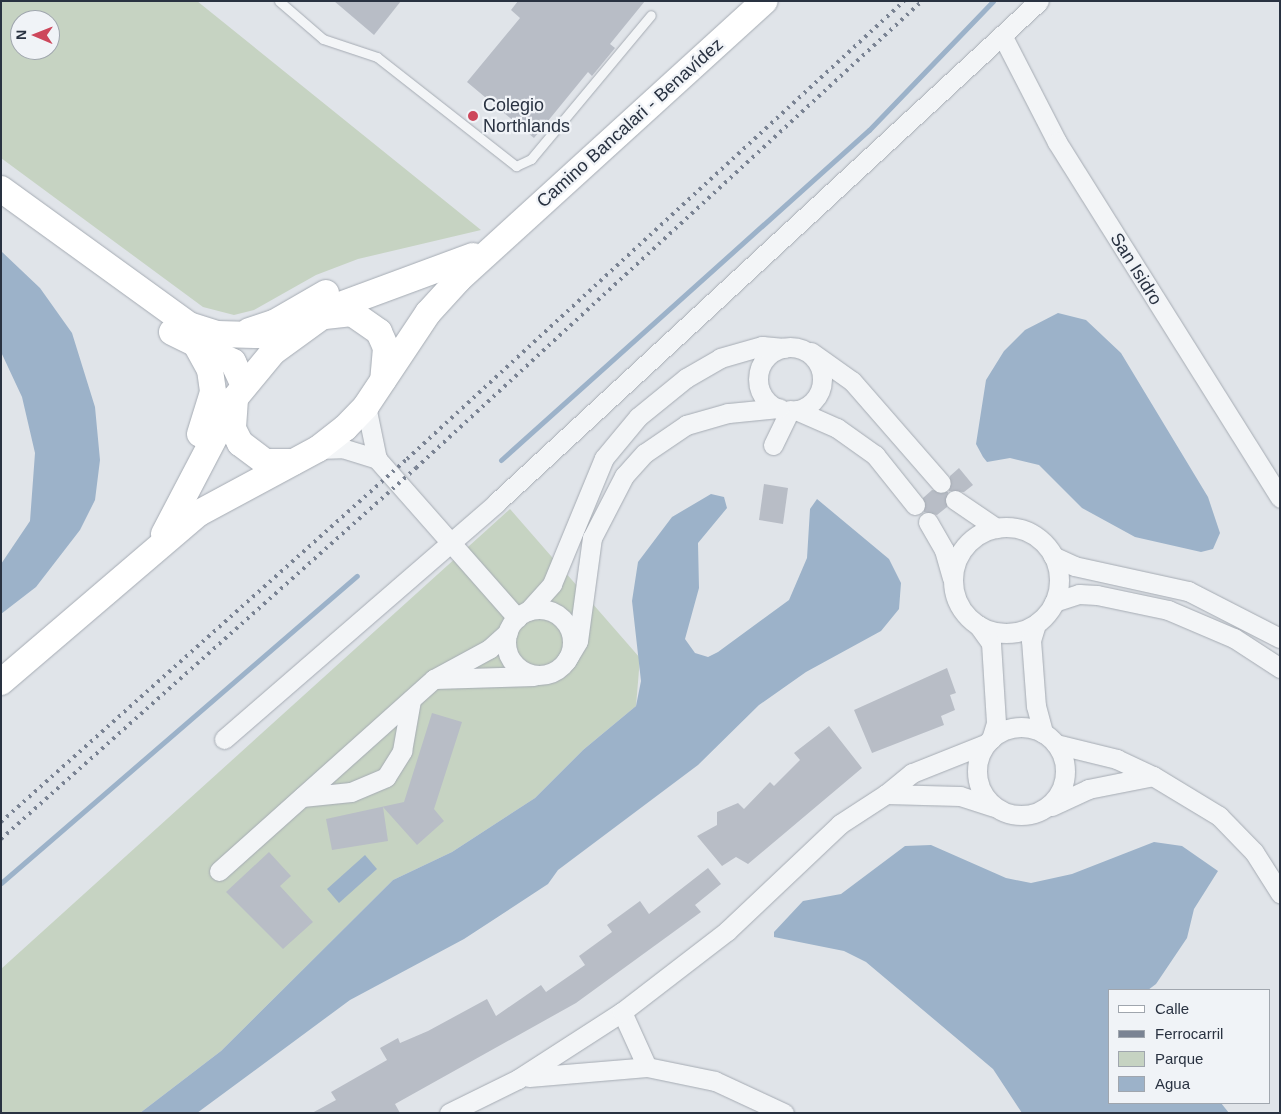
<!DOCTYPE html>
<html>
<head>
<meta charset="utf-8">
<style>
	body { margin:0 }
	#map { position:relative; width:1281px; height:1114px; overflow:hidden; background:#e0e4e9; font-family:Helvetica,sans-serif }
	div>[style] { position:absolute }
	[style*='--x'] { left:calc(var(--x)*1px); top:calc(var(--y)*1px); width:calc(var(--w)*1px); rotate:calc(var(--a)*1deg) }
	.green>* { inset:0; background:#c6d3c2 }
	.water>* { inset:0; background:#9cb2c9 }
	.stream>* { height:5px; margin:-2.5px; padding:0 2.5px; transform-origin:2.5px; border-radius:2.5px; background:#9cb2c9 }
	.building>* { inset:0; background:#b8bdc6 }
	.roads { filter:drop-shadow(0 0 1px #a5abb3) drop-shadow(0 0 1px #a5abb3) }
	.lane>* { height:9px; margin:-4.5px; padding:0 4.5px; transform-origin:4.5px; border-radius:4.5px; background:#f3f5f7 }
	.street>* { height:19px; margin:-9.5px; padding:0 9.5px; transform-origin:9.5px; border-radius:9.5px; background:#f3f5f7 }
	.street>.ring { margin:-9.5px; padding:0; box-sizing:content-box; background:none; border:19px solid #f3f5f7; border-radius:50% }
	.secondary>* { height:26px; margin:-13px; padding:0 13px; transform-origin:13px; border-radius:13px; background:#fff }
	.rail>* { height:4px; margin-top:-2px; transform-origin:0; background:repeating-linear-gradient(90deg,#7a8393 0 2.5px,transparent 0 7.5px) }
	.dots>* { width:14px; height:14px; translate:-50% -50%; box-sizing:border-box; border:2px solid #f0f3f7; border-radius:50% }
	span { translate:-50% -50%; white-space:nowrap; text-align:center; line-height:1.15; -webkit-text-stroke:4.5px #f0f3f7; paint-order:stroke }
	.poi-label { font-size:18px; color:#293241 }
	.left { translate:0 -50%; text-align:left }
	.street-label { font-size:18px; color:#293241 }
	.frame { position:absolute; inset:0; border:2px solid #293241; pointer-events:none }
	.legend { position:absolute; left:1108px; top:989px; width:162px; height:115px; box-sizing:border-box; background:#f0f3f7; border:1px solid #a0a6ae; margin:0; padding:6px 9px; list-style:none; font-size:15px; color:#293241 }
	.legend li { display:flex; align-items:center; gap:10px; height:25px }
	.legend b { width:25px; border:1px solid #a0a6ae }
	.north { position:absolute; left:10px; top:10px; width:50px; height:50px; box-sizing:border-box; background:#f0f3f7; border:1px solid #a0a6ae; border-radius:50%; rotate:271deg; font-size:14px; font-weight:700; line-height:20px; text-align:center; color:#293241 }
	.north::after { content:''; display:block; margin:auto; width:18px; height:22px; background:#cd475b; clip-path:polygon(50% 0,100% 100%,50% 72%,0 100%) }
</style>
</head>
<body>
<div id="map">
	<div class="green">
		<div style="clip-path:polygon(evenodd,1px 1px,197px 1px,481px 230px,358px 259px,316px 275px,254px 310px,234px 315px,203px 307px,1px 158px,1px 1px,20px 20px,50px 20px,50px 50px,20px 50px,20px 20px)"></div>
		<div style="clip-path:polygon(510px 509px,640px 658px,636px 706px,583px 750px,535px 798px,452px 852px,393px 880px,221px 1051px,140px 1113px,1px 1113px,1px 969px)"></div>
	</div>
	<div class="water">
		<div style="clip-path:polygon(1px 251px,40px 288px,72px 333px,95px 407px,100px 460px,95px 500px,80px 530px,36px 587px,1px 614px,1px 564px,30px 521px,35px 453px,22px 397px,1px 352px)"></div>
		<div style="clip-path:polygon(1058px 313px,1086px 320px,1121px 353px,1208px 497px,1220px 533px,1213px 549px,1201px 552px,1135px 537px,1082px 508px,1039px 465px,1010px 458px,987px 462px,983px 457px,976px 444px,986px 380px,1004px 351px,1025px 330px)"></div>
		<div style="clip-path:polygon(711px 494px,724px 497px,727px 508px,698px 543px,699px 588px,685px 639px,695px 653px,708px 657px,718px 652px,789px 600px,807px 558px,810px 509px,817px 499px,889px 559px,901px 583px,899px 609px,881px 631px,806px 672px,759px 705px,698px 765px,558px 870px,548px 884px,464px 939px,350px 1000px,197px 1113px,140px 1113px,221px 1051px,393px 880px,452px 852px,535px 798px,583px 750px,636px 706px,641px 681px,632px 601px,638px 562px,672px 517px)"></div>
		<div style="clip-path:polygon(1154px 842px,1182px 846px,1218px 871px,1194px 909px,1187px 938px,1156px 984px,1148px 990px,1110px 990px,1110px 1103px,1221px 1103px,1229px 1113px,1022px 1113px,993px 1069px,866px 962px,844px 951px,774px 937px,774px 932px,803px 901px,841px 894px,905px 846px,931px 845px,1006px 878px,1031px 883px,1072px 874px)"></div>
		<div style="clip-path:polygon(365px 855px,377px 869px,339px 903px,327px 889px)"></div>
	</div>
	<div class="stream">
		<div style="--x:501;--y:460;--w:494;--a:-41.9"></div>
		<div style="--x:869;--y:130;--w:179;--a:-46.1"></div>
		<div style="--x:1;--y:883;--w:470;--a:-40.8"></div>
	</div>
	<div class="building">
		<div style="clip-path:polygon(334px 1px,401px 1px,374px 35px)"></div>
		<div style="clip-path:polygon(518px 1px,645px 1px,610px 44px,615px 48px,592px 76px,588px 72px,534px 138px,467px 82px,520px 18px,511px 10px)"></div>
		<div style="clip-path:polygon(959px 468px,973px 485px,964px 492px,949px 491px,950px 476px)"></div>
		<div style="clip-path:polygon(764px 484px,788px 488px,783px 524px,759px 520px)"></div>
		<div style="clip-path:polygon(932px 490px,948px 492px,947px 507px,937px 515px,924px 512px,923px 498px)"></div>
		<div style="clip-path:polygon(947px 668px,956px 693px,950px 695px,955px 710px,941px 716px,944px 725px,872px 753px,854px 710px)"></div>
		<div style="clip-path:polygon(432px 713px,462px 722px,434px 809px,444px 821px,417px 845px,383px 807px,388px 841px,332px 850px,326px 819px,404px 802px)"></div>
		<div style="clip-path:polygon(829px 726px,862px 768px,748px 864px,736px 857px,722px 866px,697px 836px,717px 825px,717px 812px,738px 803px,744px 809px,770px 782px,774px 786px,800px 760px,794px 753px)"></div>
		<div style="clip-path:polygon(269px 852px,291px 876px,280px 886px,313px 922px,283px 949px,226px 892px)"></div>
		<div style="clip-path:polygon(708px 868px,721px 884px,695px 905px,701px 912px,576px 1003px,395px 1104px,400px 1113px,312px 1113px,336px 1100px,331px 1092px,387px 1060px,380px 1048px,398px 1038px,400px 1043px,428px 1031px,487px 999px,496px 1016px,541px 985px,546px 992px,585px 965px,579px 956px,612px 932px,607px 925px,640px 901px,649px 914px)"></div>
	</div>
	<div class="roads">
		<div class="lane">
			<div style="--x:279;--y:1;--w:58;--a:40.8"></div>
			<div style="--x:323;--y:39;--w:57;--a:18.4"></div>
			<div style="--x:377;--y:57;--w:177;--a:38.1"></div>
			<div style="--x:516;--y:166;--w:17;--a:-25"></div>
			<div style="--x:531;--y:159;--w:187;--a:-50.2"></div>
		</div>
		<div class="street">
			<div style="--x:1002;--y:35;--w:120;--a:62.8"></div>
			<div style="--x:1057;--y:142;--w:420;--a:57.9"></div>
			<div class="ring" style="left:758px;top:347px;width:45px;height:45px"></div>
			<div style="--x:811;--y:352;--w:50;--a:35.3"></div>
			<div style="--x:852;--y:381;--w:135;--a:48.9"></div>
			<div style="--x:366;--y:406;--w:54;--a:78.3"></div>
			<div style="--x:377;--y:459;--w:212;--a:48.6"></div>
			<div style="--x:796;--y:410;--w:45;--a:23.7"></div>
			<div style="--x:837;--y:428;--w:47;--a:35.4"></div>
			<div style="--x:875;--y:455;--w:64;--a:51.3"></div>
			<div style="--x:773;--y:445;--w:39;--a:-64"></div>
			<div style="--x:318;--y:449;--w:24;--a:-2"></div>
			<div style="--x:342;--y:448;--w:37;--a:17"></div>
			<div style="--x:955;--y:500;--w:50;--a:34.3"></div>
			<div style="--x:928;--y:522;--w:32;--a:60"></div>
			<div style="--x:944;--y:550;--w:29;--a:74"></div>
			<div class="ring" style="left:953px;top:527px;width:87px;height:87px"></div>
			<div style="--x:1053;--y:556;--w:23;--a:25"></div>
			<div style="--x:1074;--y:566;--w:117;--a:12.4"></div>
			<div style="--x:1188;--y:591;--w:103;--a:27.1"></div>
			<div style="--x:1054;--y:602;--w:26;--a:-18"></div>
			<div style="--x:1079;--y:594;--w:18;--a:3"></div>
			<div style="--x:1097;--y:595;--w:73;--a:11.9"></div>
			<div style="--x:1168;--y:610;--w:72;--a:23"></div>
			<div style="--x:1234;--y:638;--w:55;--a:33.1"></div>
			<div class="ring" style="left:506px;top:609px;width:47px;height:47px"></div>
			<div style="--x:528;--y:611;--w:36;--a:-48"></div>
			<div style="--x:552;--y:584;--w:136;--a:-67.6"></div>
			<div style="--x:604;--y:458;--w:53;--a:-50.3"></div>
			<div style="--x:638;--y:417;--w:62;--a:-39.1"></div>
			<div style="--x:686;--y:378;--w:39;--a:-30"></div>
			<div style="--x:720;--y:358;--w:44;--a:-15.9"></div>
			<div style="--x:762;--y:346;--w:22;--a:5"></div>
			<div style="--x:1036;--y:624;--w:17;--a:107"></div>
			<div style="--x:1031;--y:640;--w:66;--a:85.7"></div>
			<div style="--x:1036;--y:706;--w:28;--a:75"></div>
			<div style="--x:978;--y:625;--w:22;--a:54"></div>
			<div style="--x:991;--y:643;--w:80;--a:86.4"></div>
			<div style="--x:996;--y:723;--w:17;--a:107"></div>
			<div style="--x:508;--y:632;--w:25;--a:138"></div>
			<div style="--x:489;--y:649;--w:63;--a:151.4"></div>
			<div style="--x:434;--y:679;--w:100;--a:-1.7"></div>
			<div style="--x:566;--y:661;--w:23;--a:-59"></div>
			<div style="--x:578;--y:641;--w:104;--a:-82.3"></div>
			<div style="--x:592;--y:538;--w:70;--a:-62.7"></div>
			<div style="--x:624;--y:476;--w:31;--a:-48"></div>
			<div style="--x:645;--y:453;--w:50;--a:-34.3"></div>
			<div style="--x:686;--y:425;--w:44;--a:-15.9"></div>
			<div style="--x:728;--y:413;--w:51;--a:-5.6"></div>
			<div class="ring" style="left:977px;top:727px;width:69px;height:69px"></div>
			<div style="--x:224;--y:739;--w:360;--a:-40.9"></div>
			<div style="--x:496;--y:503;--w:739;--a:-42.75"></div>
			<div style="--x:985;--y:744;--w:79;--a:158.3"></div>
			<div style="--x:912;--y:773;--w:33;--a:141"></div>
			<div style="--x:886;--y:794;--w:74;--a:1.5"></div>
			<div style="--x:960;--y:796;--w:35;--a:18"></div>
			<div style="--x:1153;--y:776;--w:77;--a:31.2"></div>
			<div style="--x:1219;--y:816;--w:50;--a:45.8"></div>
			<div style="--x:1254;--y:852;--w:49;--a:57.6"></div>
			<div style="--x:302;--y:797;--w:49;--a:-5.8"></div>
			<div style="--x:351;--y:792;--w:38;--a:-23"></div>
			<div style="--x:386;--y:777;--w:31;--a:-58"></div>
			<div style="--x:402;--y:751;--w:52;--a:-80"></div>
			<div style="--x:1052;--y:806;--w:40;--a:-25"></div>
			<div style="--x:1088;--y:789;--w:66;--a:-11.3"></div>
			<div style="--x:1153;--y:776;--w:40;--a:-155"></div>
			<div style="--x:1117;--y:759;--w:63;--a:-166.2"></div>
			<div style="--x:219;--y:871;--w:288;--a:-41.8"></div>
			<div style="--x:622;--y:1012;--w:60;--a:65.6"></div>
			<div style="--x:529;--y:1077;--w:118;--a:-4.8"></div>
			<div style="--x:647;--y:1067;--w:69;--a:11.6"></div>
			<div style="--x:715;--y:1081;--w:76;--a:24.9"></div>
			<div style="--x:449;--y:1113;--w:77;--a:-26.2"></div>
			<div style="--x:518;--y:1079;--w:124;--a:-32.8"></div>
			<div style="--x:622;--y:1012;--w:133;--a:-37.6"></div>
			<div style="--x:727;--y:931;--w:156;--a:-43.4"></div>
			<div style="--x:840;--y:824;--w:55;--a:-33.1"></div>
		</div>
		<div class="secondary">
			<div style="--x:1;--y:189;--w:232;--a:35.9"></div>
			<div style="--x:189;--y:325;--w:29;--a:18"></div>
			<div style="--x:217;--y:334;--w:75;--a:1.5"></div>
			<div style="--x:325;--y:316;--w:27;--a:-6"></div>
			<div style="--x:352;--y:313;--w:33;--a:35"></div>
			<div style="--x:379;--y:332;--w:17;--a:66"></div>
			<div style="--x:386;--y:348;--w:32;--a:95"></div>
			<div style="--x:249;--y:331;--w:26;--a:-18"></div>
			<div style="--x:274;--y:323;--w:60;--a:-30"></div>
			<div style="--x:172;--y:332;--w:68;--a:26.2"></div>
			<div style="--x:233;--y:362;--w:26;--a:65"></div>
			<div style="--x:198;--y:348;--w:25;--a:61"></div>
			<div style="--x:210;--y:370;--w:22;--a:82"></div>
			<div style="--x:213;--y:392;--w:44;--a:107.2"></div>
			<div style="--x:235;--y:399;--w:30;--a:94"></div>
			<div style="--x:233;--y:429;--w:16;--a:63"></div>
			<div style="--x:240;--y:443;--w:31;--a:37"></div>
			<div style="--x:265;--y:462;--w:28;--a:0"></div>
			<div style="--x:164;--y:534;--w:153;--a:-62.4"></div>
			<div style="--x:235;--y:398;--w:60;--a:-50.4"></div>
			<div style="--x:273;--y:352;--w:77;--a:-36"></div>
			<div style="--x:335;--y:307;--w:147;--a:-20.3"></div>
			<div style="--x:1;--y:682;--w:260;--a:-40.5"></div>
			<div style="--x:199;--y:513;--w:135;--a:-28.3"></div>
			<div style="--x:318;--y:449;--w:34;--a:-38"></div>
			<div style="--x:345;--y:428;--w:30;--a:-46"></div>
			<div style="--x:366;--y:406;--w:112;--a:-56.3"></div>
			<div style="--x:428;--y:313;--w:46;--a:-47.6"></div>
			<div style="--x:459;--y:279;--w:413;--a:-42.3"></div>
		</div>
	</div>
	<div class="rail">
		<div style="--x:1;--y:822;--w:545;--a:-41.8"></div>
		<div style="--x:407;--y:459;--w:676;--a:-42.66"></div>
		<div style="--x:1;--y:839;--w:557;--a:-41.8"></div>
		<div style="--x:416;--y:468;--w:689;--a:-42.7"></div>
	</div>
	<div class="dots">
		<div style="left:473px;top:116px;background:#cd475b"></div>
	</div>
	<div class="poi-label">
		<span class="left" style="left:483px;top:116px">Colegio<br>Northlands</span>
	</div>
	<div class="street-label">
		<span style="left:630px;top:123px;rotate:-42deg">Camino Bancalari - Benavídez</span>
		<span style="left:1136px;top:269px;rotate:58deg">San Isidro</span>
	</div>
	<div class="frame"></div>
	<ul class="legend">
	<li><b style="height:6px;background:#fff"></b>Calle</li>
	<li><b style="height:6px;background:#7a8393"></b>Ferrocarril</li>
	<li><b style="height:14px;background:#c6d3c2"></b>Parque</li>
	<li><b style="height:14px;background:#9cb2c9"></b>Agua</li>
	</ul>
	<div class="north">N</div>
</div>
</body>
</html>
